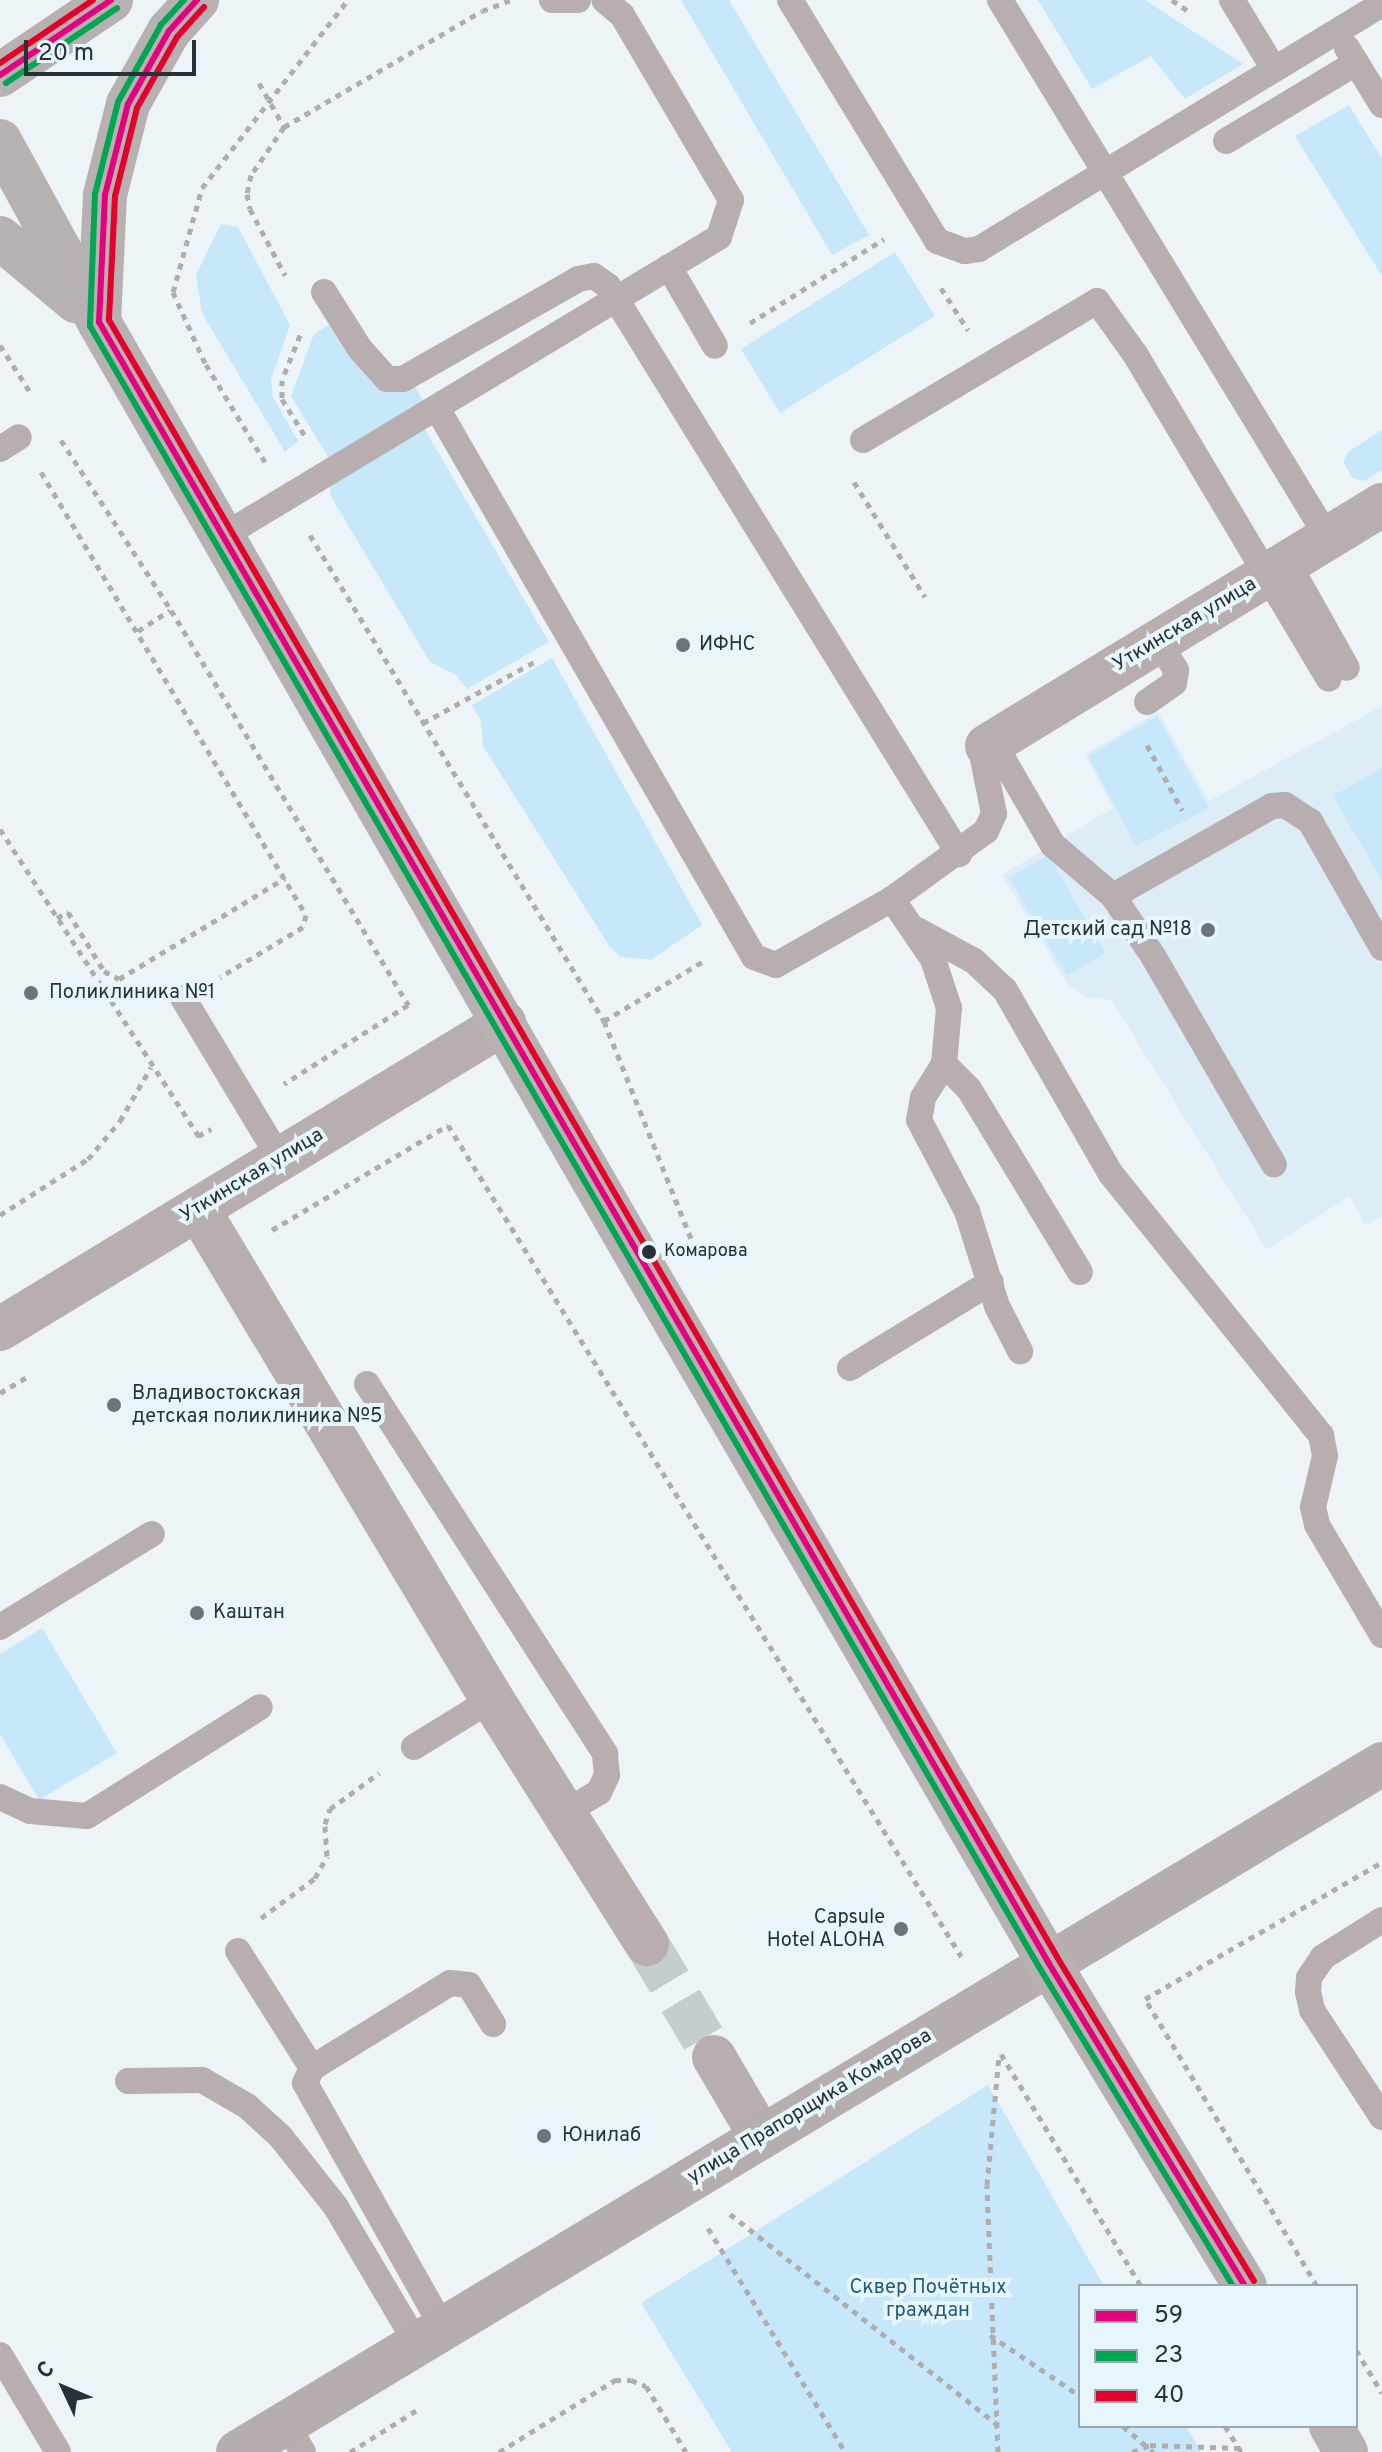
<!DOCTYPE html>
<html>
<head>
<meta charset="utf-8">
<style>
	body { margin:0 }
	#map { position:relative; width:1382px; height:2452px; overflow:hidden; background:#ecf4f8; font-family:Overpass,sans-serif }
	div>[style] { position:absolute }
	[style*='--x'] { left:calc(var(--x)*1px); top:calc(var(--y)*1px); width:calc(var(--w)*1px); rotate:calc(var(--a)*1deg) }
	.built>* { inset:0; background:#dcedf7 }
	.green>* { inset:0; background:#c6e8fa }
	.minor-tunnel>* { height:44px; margin-top:-22px; transform-origin:0; background:repeating-linear-gradient(90deg,#c5cdd1 0 44px,transparent 0 66px) }
	.path>* { height:5px; margin-top:-2.5px; transform-origin:0; background:repeating-linear-gradient(90deg,#b0adae 0 6px,transparent 0 12px) }
	.service>* { height:26px; margin:-13px; padding:0 13px; transform-origin:13px; border-radius:13px; background:#b8aeaf }
	.minor>* { height:44px; margin:-22px; padding:0 22px; transform-origin:22px; border-radius:22px; background:#b8aeaf }
	.tertiary>* { height:44px; margin:-22px; padding:0 22px; transform-origin:22px; border-radius:22px; background:#b8aeaf }
	.secondary>* { height:44px; margin:-22px; padding:0 22px; transform-origin:22px; border-radius:22px; background:#b6adae }
	.primary>* { height:44px; margin:-22px; padding:0 22px; transform-origin:22px; border-radius:22px; background:#b8b1b2 }
	.bus-1>* { height:6px; margin:-3px; padding:0 3px; transform-origin:3px; border-radius:3px; background:#e5007d }
	.bus-2>* { height:6px; margin:-3px; padding:0 3px; transform-origin:3px; border-radius:3px; background:#00a651 }
	.bus-3>* { height:6px; margin:-3px; padding:0 3px; transform-origin:3px; border-radius:3px; background:#e4002b }
	.dots>* { width:22px; height:22px; translate:-50% -50%; box-sizing:border-box; border:4px solid #e7f6fd; border-radius:50% }
	span { translate:-50% -50%; white-space:nowrap; text-align:center; line-height:1.15; -webkit-text-stroke:8px #e7f6fd; paint-order:stroke }
	.bus-label { font-size:18px; color:#283136 }
	.left { translate:0 -50%; text-align:left }
	.street-label { font-size:20px; color:#283136 }
	.poi-label { font-size:20px; color:#283136 }
	.right { translate:-100% -50%; text-align:right }
	.park-label { font-size:20px; color:#1e5d78 }
	.legend { position:absolute; left:1078px; top:2284px; width:280px; height:144px; box-sizing:border-box; background:#e7f6fd; border:2px solid #9ba7ad; margin:0; padding:10px 14px; list-style:none; font-size:24px; color:#283136 }
	.legend li { display:flex; align-items:center; gap:16px; height:40px }
	.legend b { width:40px; border:2px solid #9ba7ad }
	.north { position:absolute; left:24px; top:2348px; width:80px; height:80px; -webkit-text-stroke:6px #e7f6fd; paint-order:stroke; rotate:314deg; font-size:22px; font-weight:700; line-height:32px; text-align:center; color:#283136 }
	.north::after { content:''; display:block; margin:auto; width:28px; height:36px; background:#283136; clip-path:polygon(50% 0,100% 100%,50% 72%,0 100%) }
	.scale { position:absolute; left:24px; top:40px; width:172px; height:36px; box-sizing:border-box; border:4px solid #283136; border-top:0; padding-left:10px; font-size:24px; line-height:28px; white-space:nowrap; color:#283136; -webkit-text-stroke:6px #e7f6fd; paint-order:stroke }
</style>
</head>
<body>
<div id="map">
	<div class="built">
		<div style="clip-path:polygon(1382px 706px,1382px 1216px,1366px 1226px,1350px 1196px,1267px 1250px,1112px 1001px,1085px 996px,1067px 984px,1002px 875px,1113px 808px,1085px 754px,1158px 712px,1209px 801px)"></div>
	</div>
	<div class="green">
		<div style="clip-path:polygon(681px 0,729px 0,869px 235px,832px 255px)"></div>
		<div style="clip-path:polygon(1038px 0,1145px 0,1243px 64px,1185px 99px,1151px 56px,1092px 89px)"></div>
		<div style="clip-path:polygon(1349px 105px,1382px 159px,1382px 276px,1295px 136px)"></div>
		<div style="clip-path:polygon(221px 224px,238px 227px,290px 325px,271px 380px,273px 397px,298px 441px,285px 452px,202px 313px,196px 275px)"></div>
		<div style="clip-path:polygon(895px 252px,935px 316px,780px 413px,741px 349px)"></div>
		<div style="clip-path:polygon(333px 322px,413px 383px,424px 402px,330px 460px,291px 396px,314px 334px)"></div>
		<div style="clip-path:polygon(424px 428px,549px 642px,467px 689px,456px 675px,430px 662px,330px 495px,331px 485px)"></div>
		<div style="clip-path:polygon(1382px 430px,1382px 470px,1364px 481px,1353px 478px,1343px 462px,1348px 452px)"></div>
		<div style="clip-path:polygon(552px 658px,702px 925px,651px 960px,621px 957px,610px 947px,483px 746px,481px 721px,472px 705px)"></div>
		<div style="clip-path:polygon(1157px 716px,1209px 808px,1136px 846px,1088px 756px)"></div>
		<div style="clip-path:polygon(1382px 768px,1382px 880px,1333px 796px)"></div>
		<div style="clip-path:polygon(1048px 855px,1106px 953px,1067px 976px,1009px 878px)"></div>
		<div style="clip-path:polygon(42px 1628px,117px 1753px,39px 1800px,0 1734px,0 1654px)"></div>
		<div style="clip-path:polygon(988px 2085px,1104px 2286px,1080px 2286px,1080px 2426px,1186px 2426px,1201px 2452px,732px 2452px,641px 2303px)"></div>
	</div>
	<div class="minor-tunnel">
		<div style="--x:647;--y:1944;--w:131;--a:59.3"></div>
	</div>
	<div class="path">
		<div style="--x:1172;--y:0;--w:23;--a:34"></div>
		<div style="--x:259;--y:83;--w:51;--a:60.4"></div>
		<div style="--x:284;--y:127;--w:58;--a:124.5"></div>
		<div style="--x:251;--y:175;--w:19;--a:102"></div>
		<div style="--x:247;--y:194;--w:15;--a:79"></div>
		<div style="--x:250;--y:209;--w:75;--a:62.1"></div>
		<div style="--x:284;--y:127;--w:229;--a:-30.4"></div>
		<div style="--x:482;--y:11;--w:30;--a:-21"></div>
		<div style="--x:941;--y:288;--w:50;--a:57.3"></div>
		<div style="--x:750;--y:323;--w:158;--a:-32.1"></div>
		<div style="--x:300;--y:335;--w:48;--a:111.8"></div>
		<div style="--x:282;--y:380;--w:19;--a:90"></div>
		<div style="--x:282;--y:399;--w:44;--a:58.1"></div>
		<div style="--x:0;--y:345;--w:59;--a:57.4"></div>
		<div style="--x:61;--y:440;--w:202;--a:57.1"></div>
		<div style="--x:171;--y:610;--w:461;--a:59"></div>
		<div style="--x:408;--y:1005;--w:147;--a:147.5"></div>
		<div style="--x:265;--y:462;--w:116;--a:-121.2"></div>
		<div style="--x:205;--y:363;--w:78;--a:-114.3"></div>
		<div style="--x:173;--y:292;--w:108;--a:-74.4"></div>
		<div style="--x:202;--y:188;--w:238;--a:-52.2"></div>
		<div style="--x:41;--y:472;--w:516;--a:59.11"></div>
		<div style="--x:306;--y:915;--w:12;--a:104"></div>
		<div style="--x:303;--y:927;--w:97;--a:148.9"></div>
		<div style="--x:854;--y:482;--w:135;--a:58.3"></div>
		<div style="--x:310;--y:535;--w:568;--a:58.83"></div>
		<div style="--x:604;--y:1021;--w:234;--a:68.2"></div>
		<div style="--x:138;--y:631;--w:38;--a:-33"></div>
		<div style="--x:423;--y:723;--w:127;--a:-28.8"></div>
		<div style="--x:1147;--y:745;--w:74;--a:61.7"></div>
		<div style="--x:0;--y:829;--w:367;--a:57.1"></div>
		<div style="--x:57;--y:918;--w:13;--a:-29"></div>
		<div style="--x:68;--y:912;--w:69;--a:58.6"></div>
		<div style="--x:104;--y:971;--w:17;--a:28"></div>
		<div style="--x:119;--y:979;--w:194;--a:-31.3"></div>
		<div style="--x:604;--y:1021;--w:118;--a:-31.1"></div>
		<div style="--x:198;--y:1136;--w:15;--a:-28"></div>
		<div style="--x:0;--y:1215;--w:104;--a:-32.5"></div>
		<div style="--x:88;--y:1159;--w:50;--a:-49.9"></div>
		<div style="--x:120;--y:1121;--w:62;--a:-60.1"></div>
		<div style="--x:272;--y:1230;--w:205;--a:-30.8"></div>
		<div style="--x:448;--y:1125;--w:977;--a:58.31"></div>
		<div style="--x:0;--y:1393;--w:31;--a:-31"></div>
		<div style="--x:261;--y:1918;--w:67;--a:-36.5"></div>
		<div style="--x:315;--y:1878;--w:25;--a:-61"></div>
		<div style="--x:327;--y:1856;--w:32;--a:-94"></div>
		<div style="--x:325;--y:1824;--w:16;--a:-72"></div>
		<div style="--x:330;--y:1809;--w:61;--a:-36.3"></div>
		<div style="--x:1001;--y:2054;--w:271;--a:58.9"></div>
		<div style="--x:730;--y:2214;--w:338;--a:38.2"></div>
		<div style="--x:708;--y:2228;--w:263;--a:58.5"></div>
		<div style="--x:1317;--y:2286;--w:335;--a:-120.9"></div>
		<div style="--x:1145;--y:1999;--w:274;--a:-30"></div>
		<div style="--x:990;--y:2335;--w:109;--a:34.1"></div>
		<div style="--x:1356;--y:2350;--w:50;--a:58.8"></div>
		<div style="--x:1123;--y:2426;--w:40;--a:41"></div>
		<div style="--x:1225;--y:2426;--w:31;--a:58"></div>
		<div style="--x:350;--y:2452;--w:83;--a:-32.2"></div>
		<div style="--x:499;--y:2452;--w:137;--a:-31.8"></div>
		<div style="--x:615;--y:2380;--w:16;--a:0"></div>
		<div style="--x:631;--y:2380;--w:16;--a:22"></div>
		<div style="--x:646;--y:2386;--w:77;--a:58.8"></div>
		<div style="--x:998;--y:2452;--w:267;--a:-92.4"></div>
		<div style="--x:987;--y:2185;--w:131;--a:-84.7"></div>
		<div style="--x:1132;--y:2452;--w:19;--a:-21"></div>
		<div style="--x:1150;--y:2445;--w:89;--a:1.9"></div>
	</div>
	<div class="service">
		<div style="--x:552;--y:0;--w:26;--a:0"></div>
		<div style="--x:790;--y:0;--w:282;--a:58.6"></div>
		<div style="--x:937;--y:241;--w:30;--a:20"></div>
		<div style="--x:965;--y:251;--w:14;--a:-8"></div>
		<div style="--x:979;--y:249;--w:472;--a:-31.3"></div>
		<div style="--x:1000;--y:0;--w:630;--a:58.63"></div>
		<div style="--x:1232;--y:0;--w:81;--a:58.7"></div>
		<div style="--x:1347;--y:48;--w:67;--a:58.4"></div>
		<div style="--x:1226;--y:141;--w:152;--a:-31"></div>
		<div style="--x:669;--y:267;--w:91;--a:59.8"></div>
		<div style="--x:324;--y:292;--w:67;--a:57.7"></div>
		<div style="--x:360;--y:349;--w:40;--a:48"></div>
		<div style="--x:387;--y:379;--w:16;--a:0"></div>
		<div style="--x:403;--y:379;--w:202;--a:-29.7"></div>
		<div style="--x:578;--y:279;--w:16;--a:-11"></div>
		<div style="--x:594;--y:276;--w:17;--a:36"></div>
		<div style="--x:608;--y:286;--w:668;--a:58.29"></div>
		<div style="--x:437;--y:408;--w:634;--a:60"></div>
		<div style="--x:754;--y:957;--w:23;--a:20"></div>
		<div style="--x:776;--y:965;--w:133;--a:-29.6"></div>
		<div style="--x:892;--y:899;--w:116;--a:-35.9"></div>
		<div style="--x:986;--y:831;--w:19;--a:-65"></div>
		<div style="--x:994;--y:814;--w:61;--a:-101.3"></div>
		<div style="--x:982;--y:754;--w:9;--a:-58"></div>
		<div style="--x:863;--y:440;--w:272;--a:-30.7"></div>
		<div style="--x:1097;--y:301;--w:65;--a:54.4"></div>
		<div style="--x:1135;--y:354;--w:378;--a:59.2"></div>
		<div style="--x:0;--y:449;--w:22;--a:-32"></div>
		<div style="--x:223;--y:536;--w:579;--a:-31.08"></div>
		<div style="--x:719;--y:237;--w:39;--a:-72"></div>
		<div style="--x:731;--y:200;--w:215;--a:-120.5"></div>
		<div style="--x:622;--y:15;--w:23;--a:-140"></div>
		<div style="--x:1288;--y:563;--w:120;--a:60.7"></div>
		<div style="--x:1147;--y:702;--w:33;--a:-35"></div>
		<div style="--x:1174;--y:683;--w:13;--a:-81"></div>
		<div style="--x:1176;--y:670;--w:34;--a:-122"></div>
		<div style="--x:993;--y:742;--w:119;--a:59.8"></div>
		<div style="--x:1053;--y:845;--w:79;--a:40.4"></div>
		<div style="--x:1113;--y:896;--w:72;--a:56.3"></div>
		<div style="--x:1153;--y:956;--w:241;--a:59.9"></div>
		<div style="--x:1113;--y:896;--w:183;--a:-29.5"></div>
		<div style="--x:1272;--y:806;--w:13;--a:-4"></div>
		<div style="--x:1285;--y:805;--w:30;--a:33"></div>
		<div style="--x:1310;--y:821;--w:146;--a:60.4"></div>
		<div style="--x:892;--y:899;--w:73;--a:55.7"></div>
		<div style="--x:933;--y:959;--w:52;--a:71.9"></div>
		<div style="--x:949;--y:1008;--w:56;--a:95.1"></div>
		<div style="--x:944;--y:1064;--w:40;--a:122"></div>
		<div style="--x:923;--y:1098;--w:22;--a:100"></div>
		<div style="--x:919;--y:1120;--w:103;--a:62.2"></div>
		<div style="--x:967;--y:1211;--w:100;--a:72.5"></div>
		<div style="--x:997;--y:1306;--w:51;--a:62.9"></div>
		<div style="--x:917;--y:930;--w:65;--a:28.5"></div>
		<div style="--x:974;--y:961;--w:42;--a:43.1"></div>
		<div style="--x:1005;--y:990;--w:212;--a:60.1"></div>
		<div style="--x:1111;--y:1174;--w:335;--a:51.2"></div>
		<div style="--x:1321;--y:1435;--w:21;--a:79"></div>
		<div style="--x:1325;--y:1456;--w:52;--a:103.2"></div>
		<div style="--x:1313;--y:1507;--w:18;--a:77"></div>
		<div style="--x:1317;--y:1525;--w:128;--a:59.4"></div>
		<div style="--x:183;--y:998;--w:188;--a:58.9"></div>
		<div style="--x:944;--y:1064;--w:35;--a:45"></div>
		<div style="--x:969;--y:1089;--w:214;--a:58.8"></div>
		<div style="--x:850;--y:1368;--w:165;--a:-31.4"></div>
		<div style="--x:367;--y:1384;--w:440;--a:57.2"></div>
		<div style="--x:605;--y:1754;--w:21;--a:85"></div>
		<div style="--x:607;--y:1775;--w:19;--a:115"></div>
		<div style="--x:599;--y:1792;--w:39;--a:149"></div>
		<div style="--x:0;--y:1627;--w:178;--a:-31.5"></div>
		<div style="--x:414;--y:1747;--w:92;--a:-31.6"></div>
		<div style="--x:0;--y:1797;--w:33;--a:25"></div>
		<div style="--x:30;--y:1811;--w:57;--a:5"></div>
		<div style="--x:87;--y:1816;--w:204;--a:-32.2"></div>
		<div style="--x:1382;--y:1920;--w:70;--a:147.9"></div>
		<div style="--x:1323;--y:1957;--w:25;--a:124"></div>
		<div style="--x:1309;--y:1978;--w:14;--a:94"></div>
		<div style="--x:1308;--y:1992;--w:18;--a:77"></div>
		<div style="--x:1312;--y:2010;--w:128;--a:56.8"></div>
		<div style="--x:238;--y:1951;--w:138;--a:57.7"></div>
		<div style="--x:128;--y:2081;--w:74;--a:-0.8"></div>
		<div style="--x:202;--y:2080;--w:52;--a:30"></div>
		<div style="--x:247;--y:2106;--w:45;--a:42.3"></div>
		<div style="--x:280;--y:2136;--w:90;--a:51.7"></div>
		<div style="--x:336;--y:2207;--w:159;--a:59.4"></div>
		<div style="--x:443;--y:2328;--w:281;--a:-119.4"></div>
		<div style="--x:305;--y:2083;--w:17;--a:-65"></div>
		<div style="--x:312;--y:2068;--w:162;--a:-31.6"></div>
		<div style="--x:450;--y:1983;--w:19;--a:6"></div>
		<div style="--x:469;--y:1985;--w:46;--a:58.4"></div>
		<div style="--x:0;--y:2355;--w:113;--a:59.1"></div>
		<div style="--x:285;--y:2423;--w:34;--a:58"></div>
	</div>
	<div class="minor">
		<div style="--x:987;--y:746;--w:463;--a:-31.4"></div>
		<div style="--x:198;--y:1209;--w:571;--a:59.04"></div>
		<div style="--x:492;--y:1699;--w:290;--a:57.7"></div>
		<div style="--x:714;--y:2057;--w:93;--a:59.6"></div>
	</div>
	<div class="tertiary">
		<div style="--x:0;--y:1329;--w:590;--a:-31.26"></div>
	</div>
	<div class="secondary">
		<div style="--x:238;--y:2452;--w:1335;--a:-31.02"></div>
	</div>
	<div class="primary">
		<div style="--x:0;--y:75;--w:134;--a:-34"></div>
		<div style="--x:0;--y:141;--w:206;--a:61.3"></div>
		<div style="--x:99;--y:322;--w:1066;--a:60.07"></div>
		<div style="--x:631;--y:1246;--w:829;--a:59.78"></div>
		<div style="--x:1048;--y:1962;--w:379;--a:58.7"></div>
		<div style="--x:0;--y:238;--w:99;--a:39.7"></div>
		<div style="--x:99;--y:322;--w:127;--a:-87.3"></div>
		<div style="--x:105;--y:195;--w:94;--a:-75.8"></div>
		<div style="--x:128;--y:104;--w:84;--a:-60.7"></div>
		<div style="--x:169;--y:31;--w:42;--a:-47.9"></div>
		<div style="--x:1331;--y:2426;--w:30;--a:60"></div>
	</div>
	<div class="bus-1">
		<div style="--x:197;--y:0;--w:42;--a:132.1"></div>
		<div style="--x:169;--y:31;--w:84;--a:119.3"></div>
		<div style="--x:128;--y:104;--w:94;--a:104.2"></div>
		<div style="--x:105;--y:195;--w:127;--a:92.7"></div>
		<div style="--x:99;--y:322;--w:1895;--a:59.94"></div>
		<div style="--x:1048;--y:1962;--w:379;--a:58.7"></div>
		<div style="--x:0;--y:75;--w:134;--a:-34"></div>
	</div>
	<div class="bus-2">
		<div style="--x:184;--y:0;--w:34;--a:133"></div>
		<div style="--x:161;--y:25;--w:88;--a:119.2"></div>
		<div style="--x:118;--y:102;--w:95;--a:104"></div>
		<div style="--x:95;--y:194;--w:132;--a:92.2"></div>
		<div style="--x:90;--y:326;--w:1896;--a:59.96"></div>
		<div style="--x:1039;--y:1967;--w:373;--a:58.7"></div>
		<div style="--x:6;--y:83;--w:134;--a:-34"></div>
	</div>
	<div class="bus-3">
		<div style="--x:204;--y:7;--w:40;--a:132"></div>
		<div style="--x:177;--y:37;--w:81;--a:119.4"></div>
		<div style="--x:137;--y:108;--w:91;--a:104"></div>
		<div style="--x:115;--y:196;--w:124;--a:92.8"></div>
		<div style="--x:109;--y:320;--w:1892;--a:59.92"></div>
		<div style="--x:1057;--y:1957;--w:379;--a:58.7"></div>
		<div style="--x:0;--y:63;--w:112;--a:-34.1"></div>
	</div>
	<div class="dots">
		<div style="left:683px;top:645px;background:#6d757a"></div>
		<div style="left:1208px;top:930px;background:#6d757a"></div>
		<div style="left:31px;top:993px;background:#6d757a"></div>
		<div style="left:649px;top:1252px;background:#283136"></div>
		<div style="left:114px;top:1405px;background:#6d757a"></div>
		<div style="left:197px;top:1613px;background:#6d757a"></div>
		<div style="left:901px;top:1929px;background:#6d757a"></div>
		<div style="left:544px;top:2136px;background:#6d757a"></div>
	</div>
	<div class="bus-label">
		<span class="left" style="left:664px;top:1252px">Комарова</span>
	</div>
	<div class="street-label">
		<span style="left:1185px;top:625px;rotate:-31deg">Уткинская улица</span>
		<span style="left:252px;top:1176px;rotate:-31deg">Уткинская улица</span>
		<span style="left:810px;top:2107px;rotate:-31deg">улица Прапорщика Комарова</span>
	</div>
	<div class="poi-label">
		<span class="left" style="left:699px;top:645px">ИФНС</span>
		<span class="right" style="left:1192px;top:930px">Детский сад №18</span>
		<span class="left" style="left:49px;top:993px">Поликлиника №1</span>
		<span class="left" style="left:132px;top:1406px">Владивостокская<br>детская поликлиника №5</span>
		<span class="left" style="left:213px;top:1613px">Каштан</span>
		<span class="right" style="left:885px;top:1930px">Capsule<br>Hotel ALOHA</span>
		<span class="left" style="left:562px;top:2136px">Юнилаб</span>
	</div>
	<div class="park-label">
		<span style="left:928px;top:2300px">Сквер Почётных<br>граждан</span>
	</div>
	<ul class="legend">
	<li><b style="height:10px;background:#e5007d"></b>59</li>
	<li><b style="height:10px;background:#00a651"></b>23</li>
	<li><b style="height:10px;background:#e4002b"></b>40</li>
	</ul>
	<div class="north">С</div>
	<div class="scale">20 m</div>
</div>
</body>
</html>
